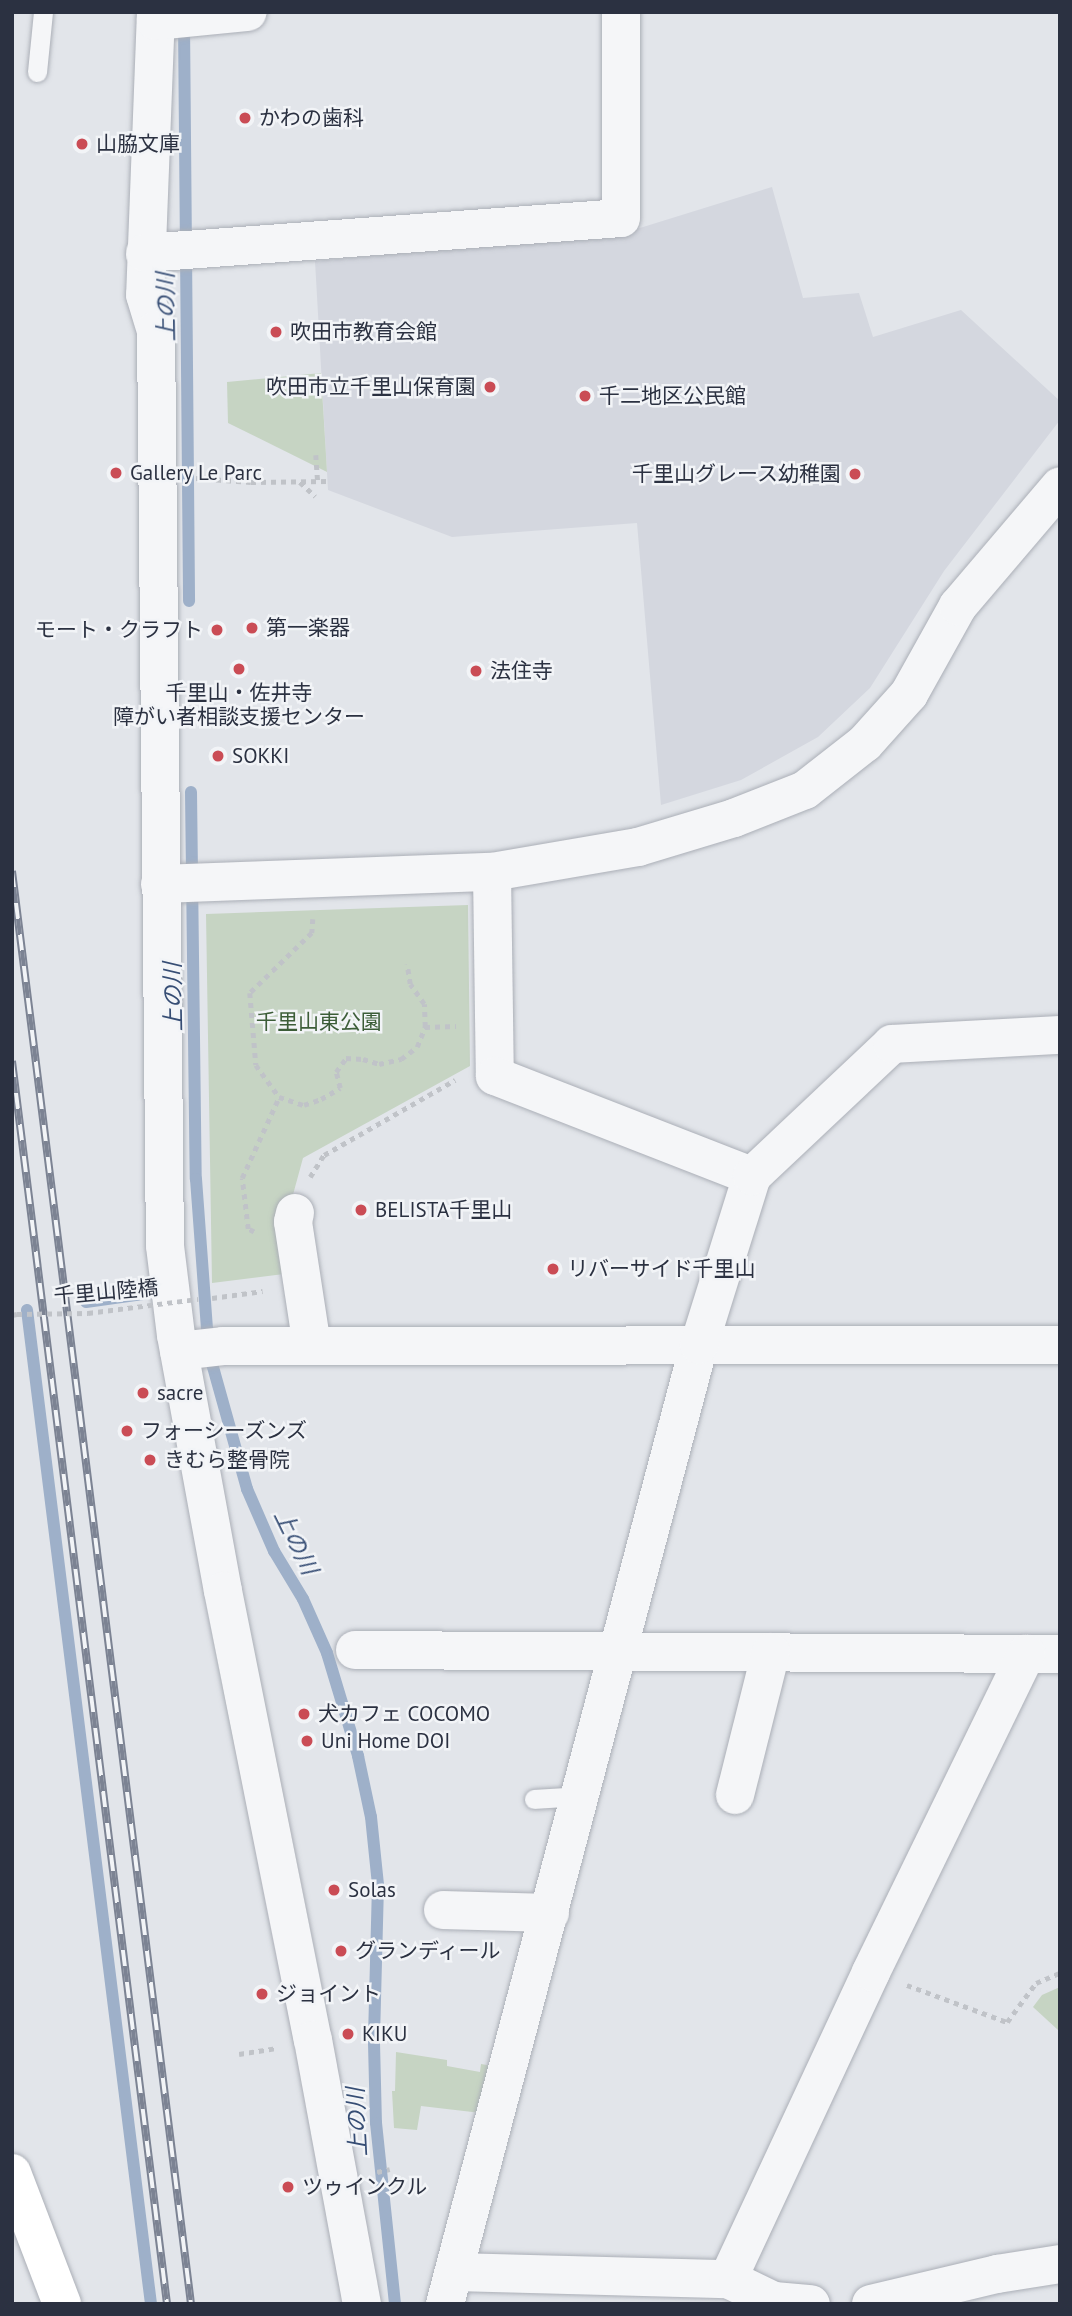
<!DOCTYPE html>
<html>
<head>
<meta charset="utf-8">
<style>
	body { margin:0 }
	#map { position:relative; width:1072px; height:2316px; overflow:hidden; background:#e2e5ea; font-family:"PT Sans","Noto Sans JP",sans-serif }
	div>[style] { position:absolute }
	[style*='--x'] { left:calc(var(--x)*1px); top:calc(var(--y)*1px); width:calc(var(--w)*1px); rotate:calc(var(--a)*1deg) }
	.built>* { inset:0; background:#d4d7df }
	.green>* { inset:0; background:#c6d4c3 }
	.stream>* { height:12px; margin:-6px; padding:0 6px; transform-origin:6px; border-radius:6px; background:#9eb0c9 }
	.path>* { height:4.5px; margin-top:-2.25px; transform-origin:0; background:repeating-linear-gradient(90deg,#c0c3c8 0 5px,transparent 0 10px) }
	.roads { filter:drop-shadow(0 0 2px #abafb7) drop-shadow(0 0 2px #abafb7) }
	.service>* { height:19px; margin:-9.5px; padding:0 9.5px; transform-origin:9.5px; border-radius:9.5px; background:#f5f6f8 }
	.minor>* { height:38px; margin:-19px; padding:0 19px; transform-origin:19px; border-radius:19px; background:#f5f6f8 }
	.secondary>* { height:38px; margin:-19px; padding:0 19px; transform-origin:19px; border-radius:19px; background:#fff }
	.rail>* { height:8px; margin-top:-4px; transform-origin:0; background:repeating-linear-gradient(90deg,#f2f4f7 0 16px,#7c8393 0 32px); box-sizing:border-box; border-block:2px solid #7c8393 }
	.path-bridge>* { height:4.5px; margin-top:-2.25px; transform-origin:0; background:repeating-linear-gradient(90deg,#c0c3c8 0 5px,transparent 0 10px) }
	.dots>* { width:19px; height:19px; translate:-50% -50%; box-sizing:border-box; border:4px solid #f2f4f7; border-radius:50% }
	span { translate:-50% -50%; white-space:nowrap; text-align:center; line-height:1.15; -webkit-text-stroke:5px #f2f4f7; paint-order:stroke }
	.poi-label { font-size:21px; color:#2b3141 }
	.left { translate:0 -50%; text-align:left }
	.right { translate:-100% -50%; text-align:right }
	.park-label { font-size:21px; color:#3c5d38 }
	.street-label { font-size:21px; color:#2b3141 }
	.water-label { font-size:23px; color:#364d74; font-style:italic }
	.frame { position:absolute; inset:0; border:14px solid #2b3141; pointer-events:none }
</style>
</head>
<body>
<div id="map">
	<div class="built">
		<div style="clip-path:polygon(772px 187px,803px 298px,859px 293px,873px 337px,961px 310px,1060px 401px,1060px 420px,944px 571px,870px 688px,818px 737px,741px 780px,661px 805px,637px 523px,452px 537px,328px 490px,315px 261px,627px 232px)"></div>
	</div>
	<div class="green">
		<div style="clip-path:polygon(321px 373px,327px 472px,228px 423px,227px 382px)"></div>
		<div style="clip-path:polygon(468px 905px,470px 1066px,303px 1158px,285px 1224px,292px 1273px,212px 1283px,206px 914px)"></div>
		<div style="clip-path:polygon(1060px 1987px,1060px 2029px,1058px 2030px,1033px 2007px,1042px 1995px)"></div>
		<div style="clip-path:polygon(396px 2052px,447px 2060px,447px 2066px,480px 2072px,481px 2064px,492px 2066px,481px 2113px,421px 2106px,417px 2130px,394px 2128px,392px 2091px,395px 2091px)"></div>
	</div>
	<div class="stream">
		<div style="--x:184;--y:23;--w:578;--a:89.5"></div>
		<div style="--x:191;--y:792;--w:387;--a:89.3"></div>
		<div style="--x:196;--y:1179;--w:150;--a:85.8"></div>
		<div style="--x:207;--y:1329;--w:38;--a:81"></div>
		<div style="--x:213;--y:1367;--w:127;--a:74.4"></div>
		<div style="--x:247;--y:1489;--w:68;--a:66.5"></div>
		<div style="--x:274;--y:1551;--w:56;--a:58.9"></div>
		<div style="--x:303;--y:1599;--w:59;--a:66"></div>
		<div style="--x:327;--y:1653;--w:108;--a:73.2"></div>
		<div style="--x:358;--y:1756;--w:62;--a:78"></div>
		<div style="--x:371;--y:1817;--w:68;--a:84.1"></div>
		<div style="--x:378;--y:1885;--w:158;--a:91.5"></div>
		<div style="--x:374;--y:2043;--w:80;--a:88.6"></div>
		<div style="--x:376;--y:2123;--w:182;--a:84"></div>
		<div style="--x:86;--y:1302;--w:59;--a:-7.9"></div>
		<div style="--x:27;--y:1310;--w:1002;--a:82.89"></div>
	</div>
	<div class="path">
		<div style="--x:316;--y:455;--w:26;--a:86"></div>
		<div style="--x:196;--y:478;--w:55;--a:4.2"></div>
		<div style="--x:251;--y:482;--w:77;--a:-0.7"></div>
		<div style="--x:300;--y:482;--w:21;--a:43"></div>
		<div style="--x:313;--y:919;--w:14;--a:94"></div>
		<div style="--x:312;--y:933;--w:86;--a:135.9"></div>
		<div style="--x:250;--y:993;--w:72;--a:85.2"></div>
		<div style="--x:256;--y:1065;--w:39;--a:54"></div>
		<div style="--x:279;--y:1097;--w:26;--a:18"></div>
		<div style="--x:304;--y:1105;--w:18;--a:-19"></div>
		<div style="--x:321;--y:1099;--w:22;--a:-30"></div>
		<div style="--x:340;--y:1088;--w:16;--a:-104"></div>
		<div style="--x:336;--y:1072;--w:17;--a:-54"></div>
		<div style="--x:346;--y:1058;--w:17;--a:3"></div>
		<div style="--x:363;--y:1059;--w:17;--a:17"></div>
		<div style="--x:379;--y:1064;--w:23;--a:-13"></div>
		<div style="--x:401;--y:1059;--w:20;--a:-37"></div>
		<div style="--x:417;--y:1047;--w:22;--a:-68"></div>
		<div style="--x:425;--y:1027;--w:23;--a:-92"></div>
		<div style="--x:424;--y:1004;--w:24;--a:-125"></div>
		<div style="--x:410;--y:984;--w:20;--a:-99"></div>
		<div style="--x:425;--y:1027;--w:31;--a:-2"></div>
		<div style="--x:310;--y:1177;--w:26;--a:-58"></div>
		<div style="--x:324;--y:1155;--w:151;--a:-29.8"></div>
		<div style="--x:254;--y:1232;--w:7;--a:-153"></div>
		<div style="--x:248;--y:1229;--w:51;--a:-96.7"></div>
		<div style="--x:242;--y:1178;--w:89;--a:-65.4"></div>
		<div style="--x:212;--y:1298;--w:51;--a:-7.8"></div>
		<div style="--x:12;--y:1315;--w:5;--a:-11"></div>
		<div style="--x:907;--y:1985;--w:107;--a:20.3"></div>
		<div style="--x:1007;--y:2022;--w:49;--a:-53.4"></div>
		<div style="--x:1036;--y:1983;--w:26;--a:-23"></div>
		<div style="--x:239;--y:2054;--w:36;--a:-9"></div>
		<div style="--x:377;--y:2172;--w:13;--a:-13"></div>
	</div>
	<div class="roads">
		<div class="service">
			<div style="--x:37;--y:72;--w:60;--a:-84.3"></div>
			<div style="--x:534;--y:1799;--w:48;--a:-3.6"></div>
		</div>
		<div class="minor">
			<div style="--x:156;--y:12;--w:283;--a:92.2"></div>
			<div style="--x:145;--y:295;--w:37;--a:73"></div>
			<div style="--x:156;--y:330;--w:916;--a:89.44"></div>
			<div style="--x:165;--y:1246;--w:90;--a:83"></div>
			<div style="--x:176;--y:1335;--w:260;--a:79.6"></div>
			<div style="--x:223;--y:1591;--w:458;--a:78.7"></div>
			<div style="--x:313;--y:2040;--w:269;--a:79.5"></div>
			<div style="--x:156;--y:21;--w:92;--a:-5.6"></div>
			<div style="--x:145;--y:253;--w:477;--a:-4.2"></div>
			<div style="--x:621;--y:218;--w:206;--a:-90"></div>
			<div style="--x:492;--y:872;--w:204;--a:89.2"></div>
			<div style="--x:495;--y:1076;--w:276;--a:21.3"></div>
			<div style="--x:160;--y:884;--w:332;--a:-2.1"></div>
			<div style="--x:492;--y:872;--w:148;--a:-9.7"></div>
			<div style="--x:638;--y:847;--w:100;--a:-16.8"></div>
			<div style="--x:734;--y:818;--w:76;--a:-21.5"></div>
			<div style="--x:805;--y:790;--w:76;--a:-38.1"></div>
			<div style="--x:865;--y:743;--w:66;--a:-48.1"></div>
			<div style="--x:909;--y:694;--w:101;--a:-60.9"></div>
			<div style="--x:958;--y:606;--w:157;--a:-49.6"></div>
			<div style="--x:295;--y:1213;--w:9;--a:103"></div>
			<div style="--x:293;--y:1222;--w:125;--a:81.3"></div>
			<div style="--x:179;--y:1351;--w:44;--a:-6.5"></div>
			<div style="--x:223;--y:1346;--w:837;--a:-0.07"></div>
			<div style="--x:355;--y:1650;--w:705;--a:0.33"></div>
			<div style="--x:735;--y:1795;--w:147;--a:-75.9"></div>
			<div style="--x:443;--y:1910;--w:107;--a:1.6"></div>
			<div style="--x:455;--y:2272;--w:273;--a:1.5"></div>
			<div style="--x:728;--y:2279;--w:339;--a:-65"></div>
			<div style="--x:871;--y:1972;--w:354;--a:-64"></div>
			<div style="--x:728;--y:2279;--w:51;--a:25.6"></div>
			<div style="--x:774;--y:2301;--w:37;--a:5"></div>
			<div style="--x:445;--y:2304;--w:992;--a:-75.17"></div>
			<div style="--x:699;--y:1345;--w:177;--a:-72.6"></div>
			<div style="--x:752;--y:1176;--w:192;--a:-43.3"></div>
			<div style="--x:892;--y:1044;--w:168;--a:-3.1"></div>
			<div style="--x:871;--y:2304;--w:130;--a:-13.4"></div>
			<div style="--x:997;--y:2274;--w:64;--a:-9"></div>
		</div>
		<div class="secondary">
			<div style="--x:12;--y:2173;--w:140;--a:69.1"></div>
		</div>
	</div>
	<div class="rail">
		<div style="--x:12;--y:871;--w:1444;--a:82.88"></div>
		<div style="--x:12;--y:1061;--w:1253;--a:82.89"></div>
	</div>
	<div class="path-bridge">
		<div style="--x:17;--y:1314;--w:71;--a:-0.8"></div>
		<div style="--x:88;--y:1313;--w:111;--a:-7.3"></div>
	</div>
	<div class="dots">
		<div style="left:245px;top:118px;background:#ca4c55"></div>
		<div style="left:82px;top:144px;background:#ca4c55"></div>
		<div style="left:276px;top:332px;background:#ca4c55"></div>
		<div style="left:490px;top:387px;background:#ca4c55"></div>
		<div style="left:585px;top:396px;background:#ca4c55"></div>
		<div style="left:116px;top:473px;background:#ca4c55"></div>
		<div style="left:855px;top:474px;background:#ca4c55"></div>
		<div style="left:252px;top:628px;background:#ca4c55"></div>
		<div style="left:217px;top:630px;background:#ca4c55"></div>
		<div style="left:239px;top:669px;background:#ca4c55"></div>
		<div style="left:476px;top:671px;background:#ca4c55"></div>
		<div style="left:218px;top:756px;background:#ca4c55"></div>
		<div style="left:361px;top:1210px;background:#ca4c55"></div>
		<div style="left:553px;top:1269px;background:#ca4c55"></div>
		<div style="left:143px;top:1393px;background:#ca4c55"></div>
		<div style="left:127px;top:1431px;background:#ca4c55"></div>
		<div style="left:150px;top:1460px;background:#ca4c55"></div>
		<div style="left:304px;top:1714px;background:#ca4c55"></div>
		<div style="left:307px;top:1741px;background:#ca4c55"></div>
		<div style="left:334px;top:1890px;background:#ca4c55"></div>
		<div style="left:341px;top:1951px;background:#ca4c55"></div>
		<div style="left:262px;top:1994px;background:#ca4c55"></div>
		<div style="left:348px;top:2034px;background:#ca4c55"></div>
		<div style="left:288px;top:2187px;background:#ca4c55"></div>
	</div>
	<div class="poi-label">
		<span class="left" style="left:259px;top:118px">かわの歯科</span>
		<span class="left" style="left:96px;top:144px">山脇文庫</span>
		<span class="left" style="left:290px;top:332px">吹田市教育会館</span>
		<span class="right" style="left:476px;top:387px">吹田市立千里山保育園</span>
		<span class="left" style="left:599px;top:396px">千二地区公民館</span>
		<span class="left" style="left:130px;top:473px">Gallery Le Parc</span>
		<span class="right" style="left:841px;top:474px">千里山グレース幼稚園</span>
		<span class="left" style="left:266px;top:628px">第一楽器</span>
		<span class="right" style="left:203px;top:630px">モート・クラフト</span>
		<span class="left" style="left:490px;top:671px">法住寺</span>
		<span style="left:239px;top:705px">千里山・佐井寺<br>障がい者相談支援センター</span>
		<span class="left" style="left:232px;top:756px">SOKKI</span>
		<span class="left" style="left:375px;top:1210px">BELISTA千里山</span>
		<span class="left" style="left:567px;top:1269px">リバーサイド千里山</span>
		<span class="left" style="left:157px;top:1393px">sacre</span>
		<span class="left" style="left:141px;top:1431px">フォーシーズンズ</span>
		<span class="left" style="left:164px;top:1460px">きむら整骨院</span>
		<span class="left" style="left:318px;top:1714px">犬カフェ COCOMO</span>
		<span class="left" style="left:321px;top:1741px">Uni Home DOI</span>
		<span class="left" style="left:348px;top:1890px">Solas</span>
		<span class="left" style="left:355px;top:1951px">グランディール</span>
		<span class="left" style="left:276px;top:1994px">ジョイント</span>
		<span class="left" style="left:362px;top:2034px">KIKU</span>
		<span class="left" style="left:302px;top:2187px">ツゥインクル</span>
	</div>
	<div class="park-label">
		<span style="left:319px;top:1022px">千里山東公園</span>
	</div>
	<div class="street-label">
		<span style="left:106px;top:1292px;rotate:-5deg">千里山陸橋</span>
	</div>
	<div class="water-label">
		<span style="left:166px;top:307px;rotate:-91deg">上の川</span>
		<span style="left:173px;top:997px;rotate:-91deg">上の川</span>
		<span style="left:296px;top:1542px;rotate:64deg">上の川</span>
		<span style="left:357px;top:2122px;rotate:-93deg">上の川</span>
	</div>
	<div class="frame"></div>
</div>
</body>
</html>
